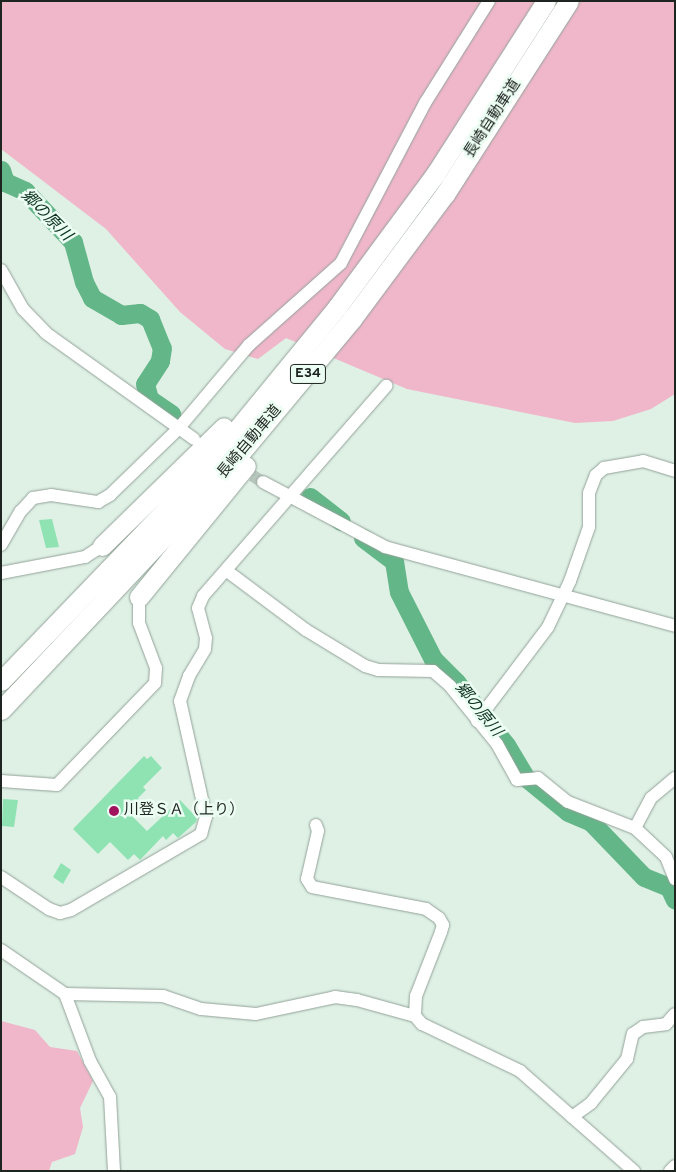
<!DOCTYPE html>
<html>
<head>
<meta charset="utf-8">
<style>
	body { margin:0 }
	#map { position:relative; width:676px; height:1172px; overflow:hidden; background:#dff0e5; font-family:Overpass,"Noto Sans JP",sans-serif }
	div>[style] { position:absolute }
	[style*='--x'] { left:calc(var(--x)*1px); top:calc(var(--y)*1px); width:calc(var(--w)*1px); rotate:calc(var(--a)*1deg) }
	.green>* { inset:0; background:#f0b7cb }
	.river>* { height:19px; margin:-9.5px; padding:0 9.5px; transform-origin:9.5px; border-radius:9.5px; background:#63b688 }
	.building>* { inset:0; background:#8fe3b3 }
	.minor-tunnel>* { height:12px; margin-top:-6px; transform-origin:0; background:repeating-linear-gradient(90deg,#b8c7be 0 12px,transparent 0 18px) }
	.roads { filter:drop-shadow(0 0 1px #92a298) drop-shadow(0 0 1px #92a298) }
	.minor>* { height:12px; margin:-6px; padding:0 6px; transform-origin:6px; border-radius:6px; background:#fff }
	.highway>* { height:19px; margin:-9.5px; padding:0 9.5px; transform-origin:9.5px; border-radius:9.5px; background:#fff }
	.dots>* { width:14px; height:14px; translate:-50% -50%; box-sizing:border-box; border:2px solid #ecfdf3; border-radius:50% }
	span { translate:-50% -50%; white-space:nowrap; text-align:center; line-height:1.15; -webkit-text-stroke:5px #ecfdf3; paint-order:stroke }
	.shield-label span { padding:1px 4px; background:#ecfdf3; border:1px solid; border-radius:4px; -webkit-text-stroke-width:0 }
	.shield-label { font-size:14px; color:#1e2420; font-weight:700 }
	.street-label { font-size:15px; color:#1e2420 }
	.poi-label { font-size:15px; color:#1e2420 }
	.left { translate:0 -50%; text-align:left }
	.water-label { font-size:16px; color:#0d3320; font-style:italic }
	.frame { position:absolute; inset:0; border:2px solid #1e2420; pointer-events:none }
</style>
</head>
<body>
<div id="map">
	<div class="green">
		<div style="clip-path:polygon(1px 1px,675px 1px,675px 394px,651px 409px,613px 421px,575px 423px,407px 389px,286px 338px,258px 359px,225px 349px,180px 312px,106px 229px,1px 149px)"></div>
		<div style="clip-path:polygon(1px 1021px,35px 1030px,50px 1047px,77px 1051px,93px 1081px,80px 1108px,83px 1127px,75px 1154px,52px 1162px,49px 1171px,1px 1171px)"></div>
	</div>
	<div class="river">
		<div style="--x:1;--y:170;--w:13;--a:72"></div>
		<div style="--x:5;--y:182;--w:22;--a:24"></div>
		<div style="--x:25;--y:191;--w:70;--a:46.7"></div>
		<div style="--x:73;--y:242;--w:41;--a:74.6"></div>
		<div style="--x:84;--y:282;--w:18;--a:63"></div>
		<div style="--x:92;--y:298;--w:34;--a:30"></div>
		<div style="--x:121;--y:315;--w:19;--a:-6"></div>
		<div style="--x:140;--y:313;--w:12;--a:31"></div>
		<div style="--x:150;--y:319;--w:31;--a:68"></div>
		<div style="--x:162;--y:348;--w:13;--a:99"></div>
		<div style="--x:160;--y:361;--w:27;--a:123"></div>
		<div style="--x:145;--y:384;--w:16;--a:75"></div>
		<div style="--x:149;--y:399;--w:27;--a:34"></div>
		<div style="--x:310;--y:497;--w:39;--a:38"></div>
		<div style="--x:363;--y:538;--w:39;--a:37"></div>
		<div style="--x:394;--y:561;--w:31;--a:81"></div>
		<div style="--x:399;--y:592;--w:75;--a:63.1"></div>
		<div style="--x:433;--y:659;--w:33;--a:45"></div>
		<div style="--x:456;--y:682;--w:80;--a:51.6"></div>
		<div style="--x:506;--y:745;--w:37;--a:59"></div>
		<div style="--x:525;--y:777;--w:55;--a:39.1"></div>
		<div style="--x:568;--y:812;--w:25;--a:23"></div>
		<div style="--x:591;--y:822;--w:76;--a:46.1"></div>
		<div style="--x:644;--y:877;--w:27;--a:22"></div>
		<div style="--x:669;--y:887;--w:14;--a:65"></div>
	</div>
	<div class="building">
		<div style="clip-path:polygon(52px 519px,59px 547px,46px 548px,39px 520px)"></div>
		<div style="clip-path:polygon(144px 756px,147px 759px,151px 756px,162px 768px,143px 787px,146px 790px,138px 798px,144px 805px,133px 817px,147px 831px,180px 800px,197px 818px,196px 822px,178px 838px,173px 833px,166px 840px,163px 836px,140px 860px,134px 854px,128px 860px,110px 842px,98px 854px,73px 829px)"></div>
		<div style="clip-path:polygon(3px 799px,18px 800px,14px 827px,2px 826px)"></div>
		<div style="clip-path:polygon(61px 863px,71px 870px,63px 884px,53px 877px)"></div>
	</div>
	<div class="minor-tunnel">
		<div style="--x:237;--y:466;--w:31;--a:32"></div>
	</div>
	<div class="roads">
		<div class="minor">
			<div style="--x:1;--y:270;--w:45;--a:60.6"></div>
			<div style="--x:23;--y:309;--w:33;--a:46"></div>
			<div style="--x:46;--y:333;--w:182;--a:35.6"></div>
			<div style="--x:263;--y:482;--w:138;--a:28"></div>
			<div style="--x:385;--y:547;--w:301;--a:15.2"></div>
			<div style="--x:1;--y:545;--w:39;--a:-60"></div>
			<div style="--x:21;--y:511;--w:18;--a:-47"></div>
			<div style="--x:33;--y:498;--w:18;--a:-9"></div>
			<div style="--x:51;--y:495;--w:48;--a:8.5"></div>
			<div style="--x:98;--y:502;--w:14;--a:-30"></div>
			<div style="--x:110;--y:495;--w:95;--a:-44.1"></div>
			<div style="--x:178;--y:429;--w:110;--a:-49.8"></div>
			<div style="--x:249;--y:345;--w:123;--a:-41.7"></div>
			<div style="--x:341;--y:263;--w:181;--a:-62.3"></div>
			<div style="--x:425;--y:103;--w:120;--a:-57.9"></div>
			<div style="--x:227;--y:571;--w:99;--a:36.8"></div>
			<div style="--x:306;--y:630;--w:69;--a:31.4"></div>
			<div style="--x:365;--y:666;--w:14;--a:17"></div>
			<div style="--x:378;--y:670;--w:55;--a:1"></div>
			<div style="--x:433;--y:671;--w:23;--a:41"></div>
			<div style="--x:450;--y:686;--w:75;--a:51"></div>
			<div style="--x:497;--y:744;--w:41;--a:60.9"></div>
			<div style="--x:517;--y:780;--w:21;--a:-5"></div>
			<div style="--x:538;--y:778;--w:38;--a:39"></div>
			<div style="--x:568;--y:802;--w:72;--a:21.2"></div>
			<div style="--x:635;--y:828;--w:42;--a:43.1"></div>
			<div style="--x:666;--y:857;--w:24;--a:68"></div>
			<div style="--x:1;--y:573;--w:86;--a:-10.8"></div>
			<div style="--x:85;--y:557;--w:20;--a:-33"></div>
			<div style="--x:477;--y:721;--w:118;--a:-52.9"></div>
			<div style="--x:548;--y:627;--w:51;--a:-64.4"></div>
			<div style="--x:570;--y:581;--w:57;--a:-70.6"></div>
			<div style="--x:589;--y:527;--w:34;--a:-90"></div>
			<div style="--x:589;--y:493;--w:19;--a:-69"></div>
			<div style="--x:596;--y:475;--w:11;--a:-41"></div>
			<div style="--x:604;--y:468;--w:40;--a:-10"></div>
			<div style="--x:643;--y:461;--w:34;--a:17"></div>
			<div style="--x:1;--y:781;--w:56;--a:4.1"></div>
			<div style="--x:57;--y:785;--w:141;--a:-46.1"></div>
			<div style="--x:155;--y:683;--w:15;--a:-86"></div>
			<div style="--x:156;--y:668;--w:48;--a:-110.7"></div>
			<div style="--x:139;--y:623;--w:26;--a:-90"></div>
			<div style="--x:316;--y:825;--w:6;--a:72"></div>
			<div style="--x:318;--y:831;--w:49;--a:102.9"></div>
			<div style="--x:307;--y:879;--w:9;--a:58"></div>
			<div style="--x:312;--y:887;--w:116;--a:10.9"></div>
			<div style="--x:426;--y:909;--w:16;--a:35"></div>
			<div style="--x:439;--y:918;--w:8;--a:60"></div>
			<div style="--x:443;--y:925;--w:7;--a:106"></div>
			<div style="--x:441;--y:932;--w:69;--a:111.3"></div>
			<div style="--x:416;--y:996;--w:20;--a:93"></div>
			<div style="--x:415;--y:1016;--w:11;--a:49"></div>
			<div style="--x:422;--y:1024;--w:109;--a:25.6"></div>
			<div style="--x:520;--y:1071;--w:152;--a:41.3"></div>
			<div style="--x:635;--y:828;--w:34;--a:-62"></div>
			<div style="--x:651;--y:798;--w:31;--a:-40"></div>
			<div style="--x:1;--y:877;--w:58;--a:33.7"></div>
			<div style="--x:49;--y:909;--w:12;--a:20"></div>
			<div style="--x:60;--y:913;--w:11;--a:-15"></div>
			<div style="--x:71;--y:910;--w:151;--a:-30.3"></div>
			<div style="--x:201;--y:834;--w:18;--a:-74"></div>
			<div style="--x:206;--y:817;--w:119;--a:-102.6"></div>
			<div style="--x:180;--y:701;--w:27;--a:-70"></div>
			<div style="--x:189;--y:676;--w:31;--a:-59"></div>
			<div style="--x:205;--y:649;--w:11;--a:-85"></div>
			<div style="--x:206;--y:638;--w:31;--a:-105"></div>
			<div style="--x:198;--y:608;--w:13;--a:-67"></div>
			<div style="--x:203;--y:596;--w:279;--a:-48.9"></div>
			<div style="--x:1;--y:950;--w:78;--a:34.5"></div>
			<div style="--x:65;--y:994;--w:72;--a:69.5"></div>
			<div style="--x:90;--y:1061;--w:41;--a:60.9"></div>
			<div style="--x:110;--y:1097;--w:74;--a:86.9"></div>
			<div style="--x:65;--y:994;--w:98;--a:1.2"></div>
			<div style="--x:163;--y:996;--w:40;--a:18.9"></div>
			<div style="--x:201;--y:1009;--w:55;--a:5.2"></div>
			<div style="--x:256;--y:1014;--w:81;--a:-12.1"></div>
			<div style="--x:335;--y:997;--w:22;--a:8"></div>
			<div style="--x:357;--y:1000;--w:60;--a:15.4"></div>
			<div style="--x:572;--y:1117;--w:24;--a:-36"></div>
			<div style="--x:591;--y:1103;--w:57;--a:-50.7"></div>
			<div style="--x:627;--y:1059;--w:26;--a:-77"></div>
			<div style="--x:633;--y:1034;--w:12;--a:-35"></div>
			<div style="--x:643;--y:1027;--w:23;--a:-7"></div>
			<div style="--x:666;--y:1024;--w:13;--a:-48"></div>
			<div style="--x:670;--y:1171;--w:7;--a:-45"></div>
		</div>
		<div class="highway">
			<div style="--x:102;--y:546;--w:170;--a:-44.3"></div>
			<div style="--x:139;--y:597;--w:169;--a:-50.8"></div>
			<div style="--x:1;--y:681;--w:291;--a:-46.1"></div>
			<div style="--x:203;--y:471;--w:213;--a:-50.7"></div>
			<div style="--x:338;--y:306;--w:165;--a:-53.6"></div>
			<div style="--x:436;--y:173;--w:204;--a:-57.4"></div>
			<div style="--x:1;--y:710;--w:315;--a:-46.7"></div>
			<div style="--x:217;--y:481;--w:211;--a:-50.2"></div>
			<div style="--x:352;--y:319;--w:156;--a:-53.4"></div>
			<div style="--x:445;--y:194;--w:229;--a:-57.3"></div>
		</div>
	</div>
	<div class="dots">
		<div style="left:114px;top:811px;background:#a0135d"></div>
	</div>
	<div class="shield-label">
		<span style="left:308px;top:374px">E34</span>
	</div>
	<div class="street-label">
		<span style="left:493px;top:119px;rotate:-57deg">長崎自動車道</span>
		<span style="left:250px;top:442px;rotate:-50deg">長崎自動車道</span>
	</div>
	<div class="poi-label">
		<span class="left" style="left:124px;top:811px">川登ＳＡ（上り）</span>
	</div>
	<div class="water-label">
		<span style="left:46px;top:216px;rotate:45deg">郷の原川</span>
		<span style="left:478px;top:710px;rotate:51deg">郷の原川</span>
	</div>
	<div class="frame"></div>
</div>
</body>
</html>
